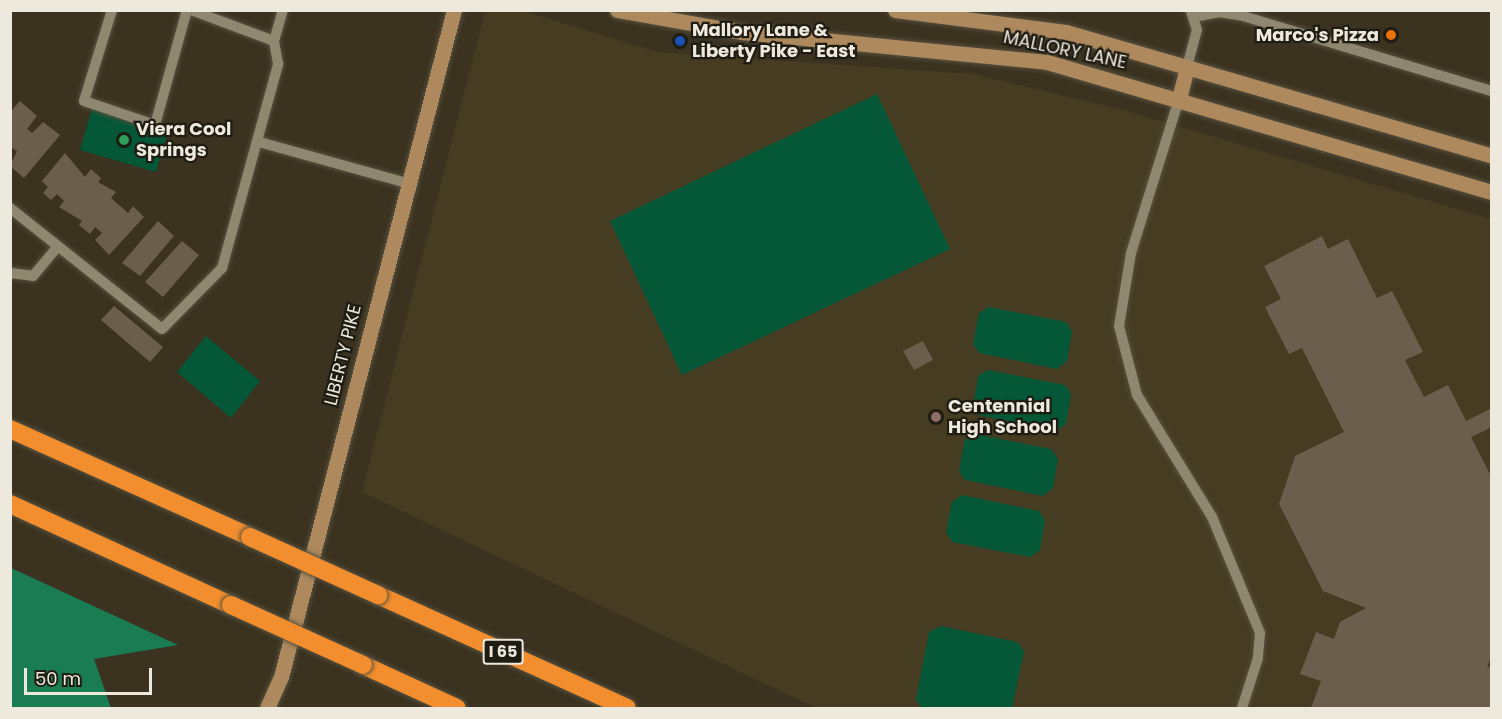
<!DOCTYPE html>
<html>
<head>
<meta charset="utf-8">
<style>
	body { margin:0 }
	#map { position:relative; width:1502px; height:719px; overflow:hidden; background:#3b3320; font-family:Poppins,sans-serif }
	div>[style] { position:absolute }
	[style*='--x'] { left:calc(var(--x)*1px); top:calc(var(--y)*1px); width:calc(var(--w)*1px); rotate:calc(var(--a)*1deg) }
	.built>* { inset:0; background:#463c22 }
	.green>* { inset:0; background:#045737 }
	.forest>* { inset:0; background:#1a7c53 }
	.building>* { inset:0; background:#6c5e4c }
	.roads { filter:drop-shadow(0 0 2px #57513f) drop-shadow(0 0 2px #57513f) }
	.lane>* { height:10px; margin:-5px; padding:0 5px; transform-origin:5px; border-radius:5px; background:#908771 }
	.secondary>* { height:15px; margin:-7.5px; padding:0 7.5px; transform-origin:7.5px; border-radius:7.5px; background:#ad895d }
	.highway>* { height:18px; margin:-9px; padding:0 9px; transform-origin:9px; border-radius:9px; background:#f28e2d }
	.bridges { filter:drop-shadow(0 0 2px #57513f) drop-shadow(0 0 2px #57513f) }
	.highway-bridge>* { height:18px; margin:-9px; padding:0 9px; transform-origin:9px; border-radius:9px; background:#f28e2d }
	.dots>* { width:16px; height:16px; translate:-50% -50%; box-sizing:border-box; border:3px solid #1f1c13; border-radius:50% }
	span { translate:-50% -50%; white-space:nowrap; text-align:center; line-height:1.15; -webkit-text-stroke:4.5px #1f1c13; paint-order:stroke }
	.shield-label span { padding:2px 4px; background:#1f1c13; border:2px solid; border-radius:4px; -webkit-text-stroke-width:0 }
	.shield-label { font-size:16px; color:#ede9dd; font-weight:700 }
	.poi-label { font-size:18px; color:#ede9dd; font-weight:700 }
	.left { translate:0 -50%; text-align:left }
	.right { translate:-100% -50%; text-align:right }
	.street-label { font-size:18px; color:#ede9dd }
	.frame { position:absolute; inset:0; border:12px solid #ede9dd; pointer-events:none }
	.scale { position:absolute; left:24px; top:668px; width:128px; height:27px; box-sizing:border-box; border:3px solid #ede9dd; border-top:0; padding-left:8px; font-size:18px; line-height:21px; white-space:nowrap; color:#ede9dd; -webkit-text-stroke:4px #1f1c13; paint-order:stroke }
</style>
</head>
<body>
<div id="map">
	<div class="built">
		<div style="clip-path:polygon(485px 11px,523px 11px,657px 52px,973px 74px,1127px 111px,1491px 219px,1491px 708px,816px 708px,362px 492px)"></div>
	</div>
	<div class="green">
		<div style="clip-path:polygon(877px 94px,950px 249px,682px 375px,610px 221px)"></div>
		<div style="clip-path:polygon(92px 108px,168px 130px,156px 172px,80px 150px)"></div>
		<div style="clip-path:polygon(989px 307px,1066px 322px,1072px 332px,1067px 361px,1057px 369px,979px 353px,973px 344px,979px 313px)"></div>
		<div style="clip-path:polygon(206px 336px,260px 381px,231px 418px,177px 372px)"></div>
		<div style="clip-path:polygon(988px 370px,1065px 385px,1071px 394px,1066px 424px,1056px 431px,978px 415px,973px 407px,978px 376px)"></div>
		<div style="clip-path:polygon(975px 434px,1051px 449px,1058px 459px,1053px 488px,1043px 496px,965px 480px,959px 471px,965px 440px)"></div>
		<div style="clip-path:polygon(962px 495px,1039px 511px,1045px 520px,1040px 550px,1030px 557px,952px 542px,946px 532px,952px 502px)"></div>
		<div style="clip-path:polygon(941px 626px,1017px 642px,1024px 651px,1012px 708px,922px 708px,916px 700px,929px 632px)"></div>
	</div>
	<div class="forest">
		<div style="clip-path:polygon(11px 568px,178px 645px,94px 659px,111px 708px,11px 708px)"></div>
	</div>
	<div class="building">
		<div style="clip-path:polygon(20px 101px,37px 116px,27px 129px,32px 133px,43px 122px,60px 135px,24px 178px,10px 166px,17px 151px,10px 147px,10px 112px)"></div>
		<div style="clip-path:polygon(65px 153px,85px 177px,91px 169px,101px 178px,98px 182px,116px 192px,111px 198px,128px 213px,133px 206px,144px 217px,109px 255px,95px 240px,102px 233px,95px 227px,90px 234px,79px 225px,82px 221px,59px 207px,64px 201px,57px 194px,51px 200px,43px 193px,48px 187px,42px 181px)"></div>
		<div style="clip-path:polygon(158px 221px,174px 236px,140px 276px,122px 263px)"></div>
		<div style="clip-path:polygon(1322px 236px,1328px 249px,1348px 239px,1377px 298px,1392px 291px,1423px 352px,1405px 360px,1424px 397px,1448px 385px,1466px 421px,1492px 408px,1492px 427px,1471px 437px,1492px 478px,1492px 655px,1487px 667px,1492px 668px,1492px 708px,1311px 708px,1321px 681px,1300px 674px,1316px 632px,1334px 639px,1340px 622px,1366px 608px,1323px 591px,1279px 504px,1295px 456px,1344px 432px,1302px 348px,1289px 354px,1265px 307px,1281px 299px,1264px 266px)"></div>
		<div style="clip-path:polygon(182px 241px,199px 255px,163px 297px,145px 282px)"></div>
		<div style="clip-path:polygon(114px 306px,163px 347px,150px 362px,101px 320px)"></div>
		<div style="clip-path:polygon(923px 341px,933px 360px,914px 370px,903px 351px)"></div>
	</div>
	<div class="roads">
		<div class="lane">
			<div style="--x:112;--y:10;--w:95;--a:107.1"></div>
			<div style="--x:84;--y:101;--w:75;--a:18.7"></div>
			<div style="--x:155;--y:125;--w:119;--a:-74.5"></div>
			<div style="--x:1194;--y:17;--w:25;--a:-11"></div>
			<div style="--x:1219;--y:12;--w:24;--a:9"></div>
			<div style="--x:1243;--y:16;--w:260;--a:16.8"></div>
			<div style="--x:274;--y:41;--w:32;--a:-74"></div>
			<div style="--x:1187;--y:67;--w:38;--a:-75"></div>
			<div style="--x:1197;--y:30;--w:20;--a:-108"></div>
			<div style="--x:1179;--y:99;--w:161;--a:107.3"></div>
			<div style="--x:1131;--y:253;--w:74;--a:99.3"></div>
			<div style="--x:1119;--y:326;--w:71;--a:75.4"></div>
			<div style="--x:1137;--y:395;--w:143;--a:58.4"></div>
			<div style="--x:1212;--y:517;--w:126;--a:67.5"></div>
			<div style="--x:1260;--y:633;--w:25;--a:95"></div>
			<div style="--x:1258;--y:658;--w:52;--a:107.7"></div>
			<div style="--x:259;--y:142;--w:154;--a:15.5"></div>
			<div style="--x:10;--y:208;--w:194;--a:38.5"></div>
			<div style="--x:162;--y:329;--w:86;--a:-45.5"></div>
			<div style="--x:222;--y:268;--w:212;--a:-74.6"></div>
			<div style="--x:278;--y:64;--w:23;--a:-100"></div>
			<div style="--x:274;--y:41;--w:89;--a:-159.5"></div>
			<div style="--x:10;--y:273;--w:23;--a:7"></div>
			<div style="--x:33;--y:276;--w:38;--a:-50"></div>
		</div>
		<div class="secondary">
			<div style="--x:617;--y:10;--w:127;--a:10"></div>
			<div style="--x:742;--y:32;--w:306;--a:5.6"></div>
			<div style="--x:1047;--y:62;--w:464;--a:16.3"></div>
			<div style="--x:895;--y:10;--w:172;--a:7.3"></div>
			<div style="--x:1066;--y:32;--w:444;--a:16.2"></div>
			<div style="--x:1179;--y:99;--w:33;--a:-76"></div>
			<div style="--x:267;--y:708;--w:34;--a:-66"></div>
			<div style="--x:281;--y:677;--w:689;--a:-75.46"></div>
		</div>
		<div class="highway">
			<div style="--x:10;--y:429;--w:263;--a:24.2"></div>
			<div style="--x:10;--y:504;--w:243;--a:24.6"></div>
			<div style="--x:378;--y:595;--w:273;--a:24.4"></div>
			<div style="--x:363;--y:665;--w:103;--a:24.6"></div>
		</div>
	</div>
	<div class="bridges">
		<div class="highway-bridge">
			<div style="--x:250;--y:537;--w:141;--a:24.4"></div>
			<div style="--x:231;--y:605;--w:145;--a:24.4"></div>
		</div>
	</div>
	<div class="dots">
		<div style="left:1391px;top:35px;background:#e8710a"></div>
		<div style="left:680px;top:41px;background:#1a4fb4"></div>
		<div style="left:124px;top:140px;background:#2e9e5b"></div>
		<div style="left:936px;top:417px;background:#8d6e63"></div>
	</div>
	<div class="shield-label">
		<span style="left:503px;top:652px">I 65</span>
	</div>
	<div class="poi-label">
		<span class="left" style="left:692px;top:41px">Mallory Lane &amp;<br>Liberty Pike - East</span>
		<span class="right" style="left:1379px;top:35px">Marco's Pizza</span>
		<span class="left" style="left:136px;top:140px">Viera Cool<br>Springs</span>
		<span class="left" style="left:948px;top:417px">Centennial<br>High School</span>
	</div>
	<div class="street-label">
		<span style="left:1065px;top:50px;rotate:12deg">MALLORY LANE</span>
		<span style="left:343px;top:355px;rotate:-76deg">LIBERTY PIKE</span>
	</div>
	<div class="frame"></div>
	<div class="scale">50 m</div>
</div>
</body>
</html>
